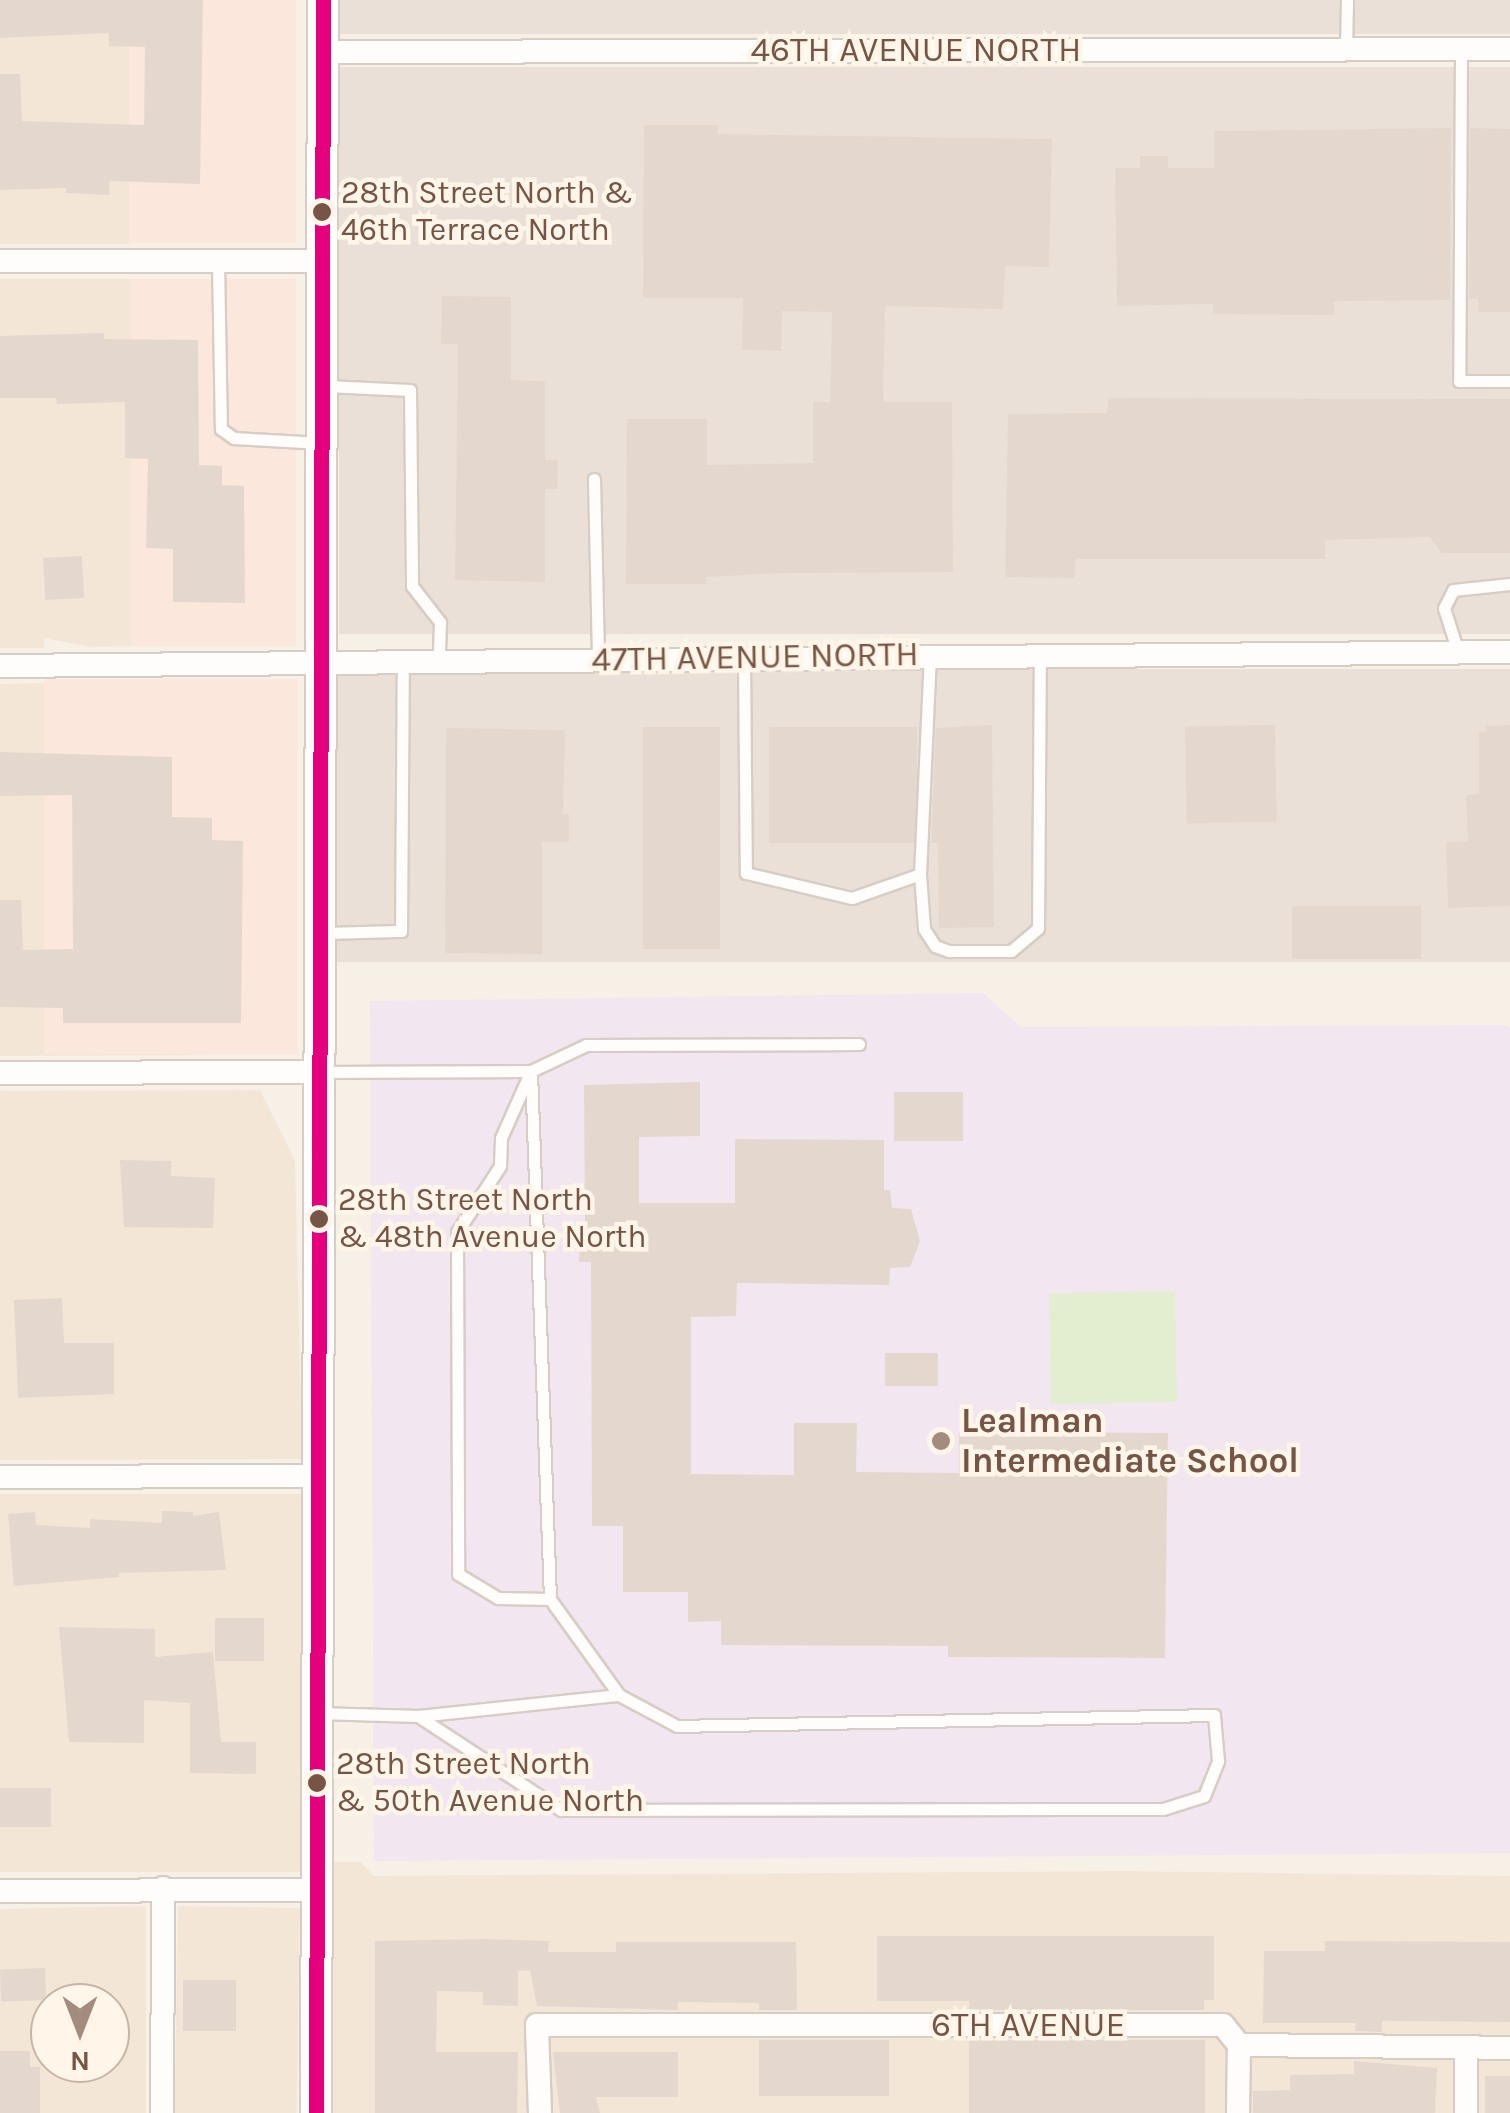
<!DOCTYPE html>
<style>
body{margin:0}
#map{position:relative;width:1510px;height:2113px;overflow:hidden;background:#f7f0e7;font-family:Karla,sans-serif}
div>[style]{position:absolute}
.residential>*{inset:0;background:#f3e6d6;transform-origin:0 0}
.commercial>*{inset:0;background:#fbe7dc;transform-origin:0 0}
.industrial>*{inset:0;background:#eae0d8;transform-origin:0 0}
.education>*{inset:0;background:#f2e6f1}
.green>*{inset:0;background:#e3eed0;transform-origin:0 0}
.building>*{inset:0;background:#e4d8ce;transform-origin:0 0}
.roads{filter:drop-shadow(2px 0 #d8cdc5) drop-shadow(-2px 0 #d8cdc5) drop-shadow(0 2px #d8cdc5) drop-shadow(0 -2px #d8cdc5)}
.service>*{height:11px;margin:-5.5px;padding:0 5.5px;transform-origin:5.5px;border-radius:5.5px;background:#fefdfb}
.minor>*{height:22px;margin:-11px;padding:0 11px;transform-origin:11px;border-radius:11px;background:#fefdfb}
.tertiary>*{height:30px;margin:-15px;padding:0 15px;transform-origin:15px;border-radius:15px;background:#fefdfb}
.bus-1>*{height:15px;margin:-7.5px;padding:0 7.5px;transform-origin:7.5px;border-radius:7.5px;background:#e5007d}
.dots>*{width:28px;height:28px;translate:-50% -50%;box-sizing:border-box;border:5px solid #fff5e8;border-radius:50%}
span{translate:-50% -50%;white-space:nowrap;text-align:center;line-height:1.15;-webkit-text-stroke:9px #fff5e8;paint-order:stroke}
.bus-label{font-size:32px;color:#765546}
.left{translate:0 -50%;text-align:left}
.street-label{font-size:35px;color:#765546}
.poi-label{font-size:35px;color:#765546;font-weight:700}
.north{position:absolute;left:30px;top:1983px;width:100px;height:100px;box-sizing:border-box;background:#fff5e8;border:2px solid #c8b5a7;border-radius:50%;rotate:180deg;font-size:28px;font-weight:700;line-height:40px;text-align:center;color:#765546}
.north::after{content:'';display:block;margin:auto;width:35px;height:45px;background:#a38b7e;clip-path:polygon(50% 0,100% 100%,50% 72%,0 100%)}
</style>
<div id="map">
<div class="residential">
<i style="left:0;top:0;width:129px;height:244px"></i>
<i style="clip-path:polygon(0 279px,131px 279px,133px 646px,91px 647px,44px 638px,44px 648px,0 648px)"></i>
<i style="clip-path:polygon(44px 683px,49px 1051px,216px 1055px,0 1056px,0 684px)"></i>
<i style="clip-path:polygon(260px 1090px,295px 1161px,302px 1459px,0 1460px,0 1091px)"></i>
<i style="left:302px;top:1494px;width:378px;height:302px;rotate:90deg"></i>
<i style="clip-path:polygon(332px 1862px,361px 1862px,374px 1876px,1123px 1871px,1510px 1876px,1510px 2113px,332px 2113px)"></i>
<i style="clip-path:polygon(evenodd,146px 1906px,146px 2113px,0 2113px,0 1909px,146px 1906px,50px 2003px,110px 2003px,110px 2063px,50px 2063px,50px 2003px)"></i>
<i style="left:178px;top:1906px;width:122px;height:207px;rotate:1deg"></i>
</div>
<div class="commercial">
<i style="left:129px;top:0;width:167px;height:243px"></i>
<i style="left:131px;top:279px;width:165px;height:367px"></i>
<i style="left:298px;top:679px;width:375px;height:254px;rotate:90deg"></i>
</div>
<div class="industrial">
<i style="left:339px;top:0;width:1171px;height:34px"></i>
<i style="left:1510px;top:67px;width:567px;height:1171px;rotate:90deg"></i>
<i style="left:1510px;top:669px;width:293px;height:1174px;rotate:90deg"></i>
</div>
<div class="education">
<i style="clip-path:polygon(983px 993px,1021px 1027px,1506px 1025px,1510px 1029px,1510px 1853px,374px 1861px,370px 1001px)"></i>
</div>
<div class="green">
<i style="left:1175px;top:1291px;width:111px;height:126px;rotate:89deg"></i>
</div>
<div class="building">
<i style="clip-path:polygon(0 0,203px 0,200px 184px,110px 181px,109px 195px,66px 193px,66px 188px,0 190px,0 74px,20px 74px,22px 121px,144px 125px,145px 47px,109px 46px,109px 33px,0 38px)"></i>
<i style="clip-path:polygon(644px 125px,718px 125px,718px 134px,1052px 139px,1049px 267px,1005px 266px,1003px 309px,885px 306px,883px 402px,952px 402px,953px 572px,785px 573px,706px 577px,706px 584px,626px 584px,627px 419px,707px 419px,707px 465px,813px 463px,813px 402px,830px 402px,832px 312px,782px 311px,781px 351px,742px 350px,743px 298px,643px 298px)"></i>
<i style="clip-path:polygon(1451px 128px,1450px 300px,1334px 301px,1334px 315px,1213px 314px,1213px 304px,1117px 306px,1115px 168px,1140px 168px,1140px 156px,1168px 156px,1168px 168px,1214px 168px,1214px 131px)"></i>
<i style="clip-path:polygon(1470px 128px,1510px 129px,1510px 312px,1478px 312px,1478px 299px,1469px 299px)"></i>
<i style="clip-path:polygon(442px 296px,511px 297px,511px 380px,545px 381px,545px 460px,558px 460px,557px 489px,545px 489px,545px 582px,455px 580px,458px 344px,441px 344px)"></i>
<i style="clip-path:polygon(104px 333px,104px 339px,198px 340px,199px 465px,222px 466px,222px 485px,244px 486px,245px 603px,173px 602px,173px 549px,146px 548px,148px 459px,125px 458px,125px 402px,57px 404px,56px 398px,0 398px,0 336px)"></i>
<i style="clip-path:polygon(1109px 398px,1510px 399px,1510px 553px,1441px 553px,1430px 537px,1325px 540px,1325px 559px,1076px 559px,1074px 578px,1005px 577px,1008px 414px,1107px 413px)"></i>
<i style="left:82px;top:556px;width:42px;height:39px;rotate:87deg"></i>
<i style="clip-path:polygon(992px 725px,994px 927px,939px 928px,938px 843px,931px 843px,936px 728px)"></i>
<i style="left:1275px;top:725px;width:97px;height:90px;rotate:89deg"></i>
<i style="clip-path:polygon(1510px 725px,1510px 906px,1448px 908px,1446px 842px,1468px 841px,1466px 795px,1479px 794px,1479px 732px,1487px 731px,1486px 726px)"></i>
<i style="left:643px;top:727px;width:77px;height:222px"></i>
<i style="left:769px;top:727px;width:148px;height:116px"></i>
<i style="clip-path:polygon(446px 728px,565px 730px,563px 814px,569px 814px,569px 842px,542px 842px,542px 954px,445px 953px)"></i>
<i style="clip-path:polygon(0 752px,172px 757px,172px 817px,212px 818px,212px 840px,243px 841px,241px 1023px,63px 1023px,63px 1008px,0 1007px,0 900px,21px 900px,23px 950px,73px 949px,72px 795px,0 796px)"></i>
<i style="left:1292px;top:906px;width:129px;height:53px"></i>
<i style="clip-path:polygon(700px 1082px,700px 1136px,639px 1137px,639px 1203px,735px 1203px,735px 1139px,884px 1140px,884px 1190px,890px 1190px,892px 1208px,911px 1209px,920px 1241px,910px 1267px,890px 1268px,889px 1285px,737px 1283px,736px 1316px,691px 1317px,691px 1474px,794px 1475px,794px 1423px,857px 1423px,856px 1472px,959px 1473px,959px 1432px,986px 1418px,1012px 1418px,1028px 1432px,1168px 1433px,1165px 1658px,948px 1657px,948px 1646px,721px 1645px,721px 1621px,688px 1622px,688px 1592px,623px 1592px,623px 1526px,592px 1526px,591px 1262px,579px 1262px,580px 1223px,585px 1223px,584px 1085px)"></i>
<i style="left:894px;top:1092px;width:69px;height:49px"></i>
<i style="clip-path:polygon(120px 1160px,171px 1161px,171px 1176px,215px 1178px,213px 1228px,124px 1227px)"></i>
<i style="clip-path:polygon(62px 1298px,64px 1343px,114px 1343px,114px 1394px,18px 1398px,14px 1300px)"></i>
<i style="left:885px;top:1353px;width:53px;height:33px"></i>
<i style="clip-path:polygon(162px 1511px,193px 1512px,193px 1516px,219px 1512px,226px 1570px,119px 1573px,119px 1577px,14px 1586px,8px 1514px,35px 1512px,36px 1525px,90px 1528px,90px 1519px,162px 1523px)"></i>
<i style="left:215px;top:1618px;width:49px;height:43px"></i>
<i style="clip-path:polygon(59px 1627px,155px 1629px,155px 1657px,213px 1652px,221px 1742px,256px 1742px,256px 1774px,190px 1773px,190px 1703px,144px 1700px,144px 1743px,69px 1742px)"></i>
<i style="left:0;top:1788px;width:51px;height:39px"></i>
<i style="clip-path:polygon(877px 1936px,1214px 1936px,1214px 2000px,1204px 2000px,1204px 2010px,969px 2010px,969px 2001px,877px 2001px)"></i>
<i style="clip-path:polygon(485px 1939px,549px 1941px,548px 1952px,616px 1952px,616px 1942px,796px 1942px,797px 2010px,759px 2010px,759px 2003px,678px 2002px,678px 2010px,537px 2006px,530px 1970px,518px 1971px,518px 2006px,483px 2005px,483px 1992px,437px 1991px,436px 2052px,518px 2052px,517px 2113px,375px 2113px,375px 1941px)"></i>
<i style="clip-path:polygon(1325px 1941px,1510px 1942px,1510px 2022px,1382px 2021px,1382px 2032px,1355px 2031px,1356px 2023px,1263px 2023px,1264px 1951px,1325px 1951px)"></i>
<i style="left:45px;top:1968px;width:32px;height:45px;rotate:88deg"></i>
<i style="left:183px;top:1980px;width:53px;height:51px"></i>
<i style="left:759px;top:2040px;width:130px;height:56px"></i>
<i style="left:969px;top:2040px;width:236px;height:73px"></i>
<i style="clip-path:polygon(0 2051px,30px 2051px,30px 2067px,40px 2067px,40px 2113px,0 2113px)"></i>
<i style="clip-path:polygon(553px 2052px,678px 2052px,678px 2097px,596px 2097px,600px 2113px,560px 2113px)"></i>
<i style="clip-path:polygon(1354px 2061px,1437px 2068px,1435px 2113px,1253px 2113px,1253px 2091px,1290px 2090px,1290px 2075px,1354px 2074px)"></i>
<i style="left:1510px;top:2076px;width:37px;height:25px;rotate:90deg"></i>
</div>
<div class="roads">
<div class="service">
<i style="left:1346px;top:49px;width:49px;rotate:-88.8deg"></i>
<i style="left:1461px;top:49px;width:332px;rotate:90.3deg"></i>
<i style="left:1459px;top:381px;width:51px"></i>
<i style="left:218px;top:261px;width:168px;rotate:89deg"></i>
<i style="left:221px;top:429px;width:16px;rotate:35deg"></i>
<i style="left:234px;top:438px;width:87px;rotate:3.3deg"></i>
<i style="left:326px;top:386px;width:84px;rotate:2.7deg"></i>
<i style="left:410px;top:390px;width:196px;rotate:89.4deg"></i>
<i style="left:412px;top:586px;width:46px;rotate:52.1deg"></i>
<i style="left:440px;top:622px;width:38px;rotate:92deg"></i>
<i style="left:594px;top:479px;width:180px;rotate:88.7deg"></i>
<i style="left:1458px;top:652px;width:46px;rotate:-107.7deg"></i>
<i style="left:1444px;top:608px;width:20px;rotate:-63deg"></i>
<i style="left:1453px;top:590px;width:57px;rotate:-6deg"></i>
<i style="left:744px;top:657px;width:216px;rotate:89.5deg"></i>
<i style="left:746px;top:873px;width:109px;rotate:13.3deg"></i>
<i style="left:852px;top:898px;width:72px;rotate:-19.4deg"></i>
<i style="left:920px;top:874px;width:218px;rotate:-87.4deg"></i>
<i style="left:920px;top:874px;width:55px;rotate:85.8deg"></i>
<i style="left:924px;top:929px;width:20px;rotate:57deg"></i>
<i style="left:935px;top:946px;width:15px;rotate:20deg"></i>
<i style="left:949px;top:951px;width:62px"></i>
<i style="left:1011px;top:951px;width:35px;rotate:-40deg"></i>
<i style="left:1038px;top:928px;width:273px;rotate:-89.6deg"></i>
<i style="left:322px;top:933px;width:79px;rotate:-1.5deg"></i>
<i style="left:401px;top:931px;width:271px;rotate:-89.6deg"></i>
<i style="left:324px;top:1072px;width:207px;rotate:-0.3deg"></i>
<i style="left:531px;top:1071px;width:61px;rotate:-25.3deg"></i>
<i style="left:586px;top:1045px;width:273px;rotate:-0.2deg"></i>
<i style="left:529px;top:1075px;width:69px;rotate:114deg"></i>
<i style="left:501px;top:1138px;width:28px;rotate:92deg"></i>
<i style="left:500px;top:1166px;width:79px;rotate:123.1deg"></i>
<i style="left:457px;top:1232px;width:342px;rotate:89.8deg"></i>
<i style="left:458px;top:1574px;width:47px;rotate:31deg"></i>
<i style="left:498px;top:1598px;width:52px;rotate:1.1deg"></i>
<i style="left:319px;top:1713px;width:99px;rotate:1.7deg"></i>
<i style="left:418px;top:1716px;width:202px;rotate:-6deg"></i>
<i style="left:418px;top:1716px;width:171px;rotate:33.3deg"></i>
<i style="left:561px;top:1810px;width:602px;rotate:-0.1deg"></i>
<i style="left:1163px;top:1809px;width:43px;rotate:-17.6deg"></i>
<i style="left:1204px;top:1796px;width:38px;rotate:-68deg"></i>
<i style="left:1218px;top:1761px;width:46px;rotate:-95deg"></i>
<i style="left:1214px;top:1715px;width:537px;rotate:178.83deg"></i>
<i style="left:677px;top:1726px;width:66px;rotate:-151.9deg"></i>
<i style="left:619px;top:1695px;width:118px;rotate:-125.7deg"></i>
<i style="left:550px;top:1599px;width:528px;rotate:-92.06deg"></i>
</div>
<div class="minor">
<i style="left:323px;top:52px;width:1187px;rotate:-0.14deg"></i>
<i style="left:0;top:261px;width:322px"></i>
<i style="left:0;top:666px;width:1510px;rotate:-0.53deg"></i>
<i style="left:0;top:1073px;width:319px;rotate:-0.2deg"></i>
<i style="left:0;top:1477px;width:317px;rotate:-0.2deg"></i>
<i style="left:0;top:1891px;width:316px;rotate:-0.2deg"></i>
<i style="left:1239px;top:2045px;width:271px;rotate:0.6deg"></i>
<i style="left:162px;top:2113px;width:225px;rotate:-89.7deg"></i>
<i style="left:540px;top:2113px;width:88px;rotate:-92deg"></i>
<i style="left:537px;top:2025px;width:686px"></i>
<i style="left:1223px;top:2025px;width:26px;rotate:51deg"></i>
<i style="left:1238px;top:2113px;width:68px;rotate:-89.2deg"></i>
<i style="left:1466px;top:2113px;width:66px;rotate:-90deg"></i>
</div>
<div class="tertiary">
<i style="left:316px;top:2113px;width:2113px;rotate:-89.81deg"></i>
</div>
</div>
<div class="bus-1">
<i style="left:316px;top:2113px;width:2113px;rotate:-89.81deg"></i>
</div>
<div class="dots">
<i style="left:322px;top:212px;background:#765546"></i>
<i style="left:319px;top:1219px;background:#765546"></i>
<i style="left:941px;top:1441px;background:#a38b7e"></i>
<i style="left:317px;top:1783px;background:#765546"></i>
</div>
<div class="bus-label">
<span class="left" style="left:341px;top:212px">28th Street North &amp;<br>46th Terrace North</span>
<span class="left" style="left:338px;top:1219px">28th Street North<br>&amp; 48th Avenue North</span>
<span class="left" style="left:336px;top:1783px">28th Street North<br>&amp; 50th Avenue North</span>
</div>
<div class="street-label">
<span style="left:916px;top:50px">46TH AVENUE NORTH</span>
<span style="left:755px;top:657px;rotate:-1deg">47TH AVENUE NORTH</span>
<span style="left:1028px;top:2025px">6TH AVENUE</span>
</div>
<div class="poi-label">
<span class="left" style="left:961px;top:1441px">Lealman<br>Intermediate School</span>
</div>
<div class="north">N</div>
</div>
